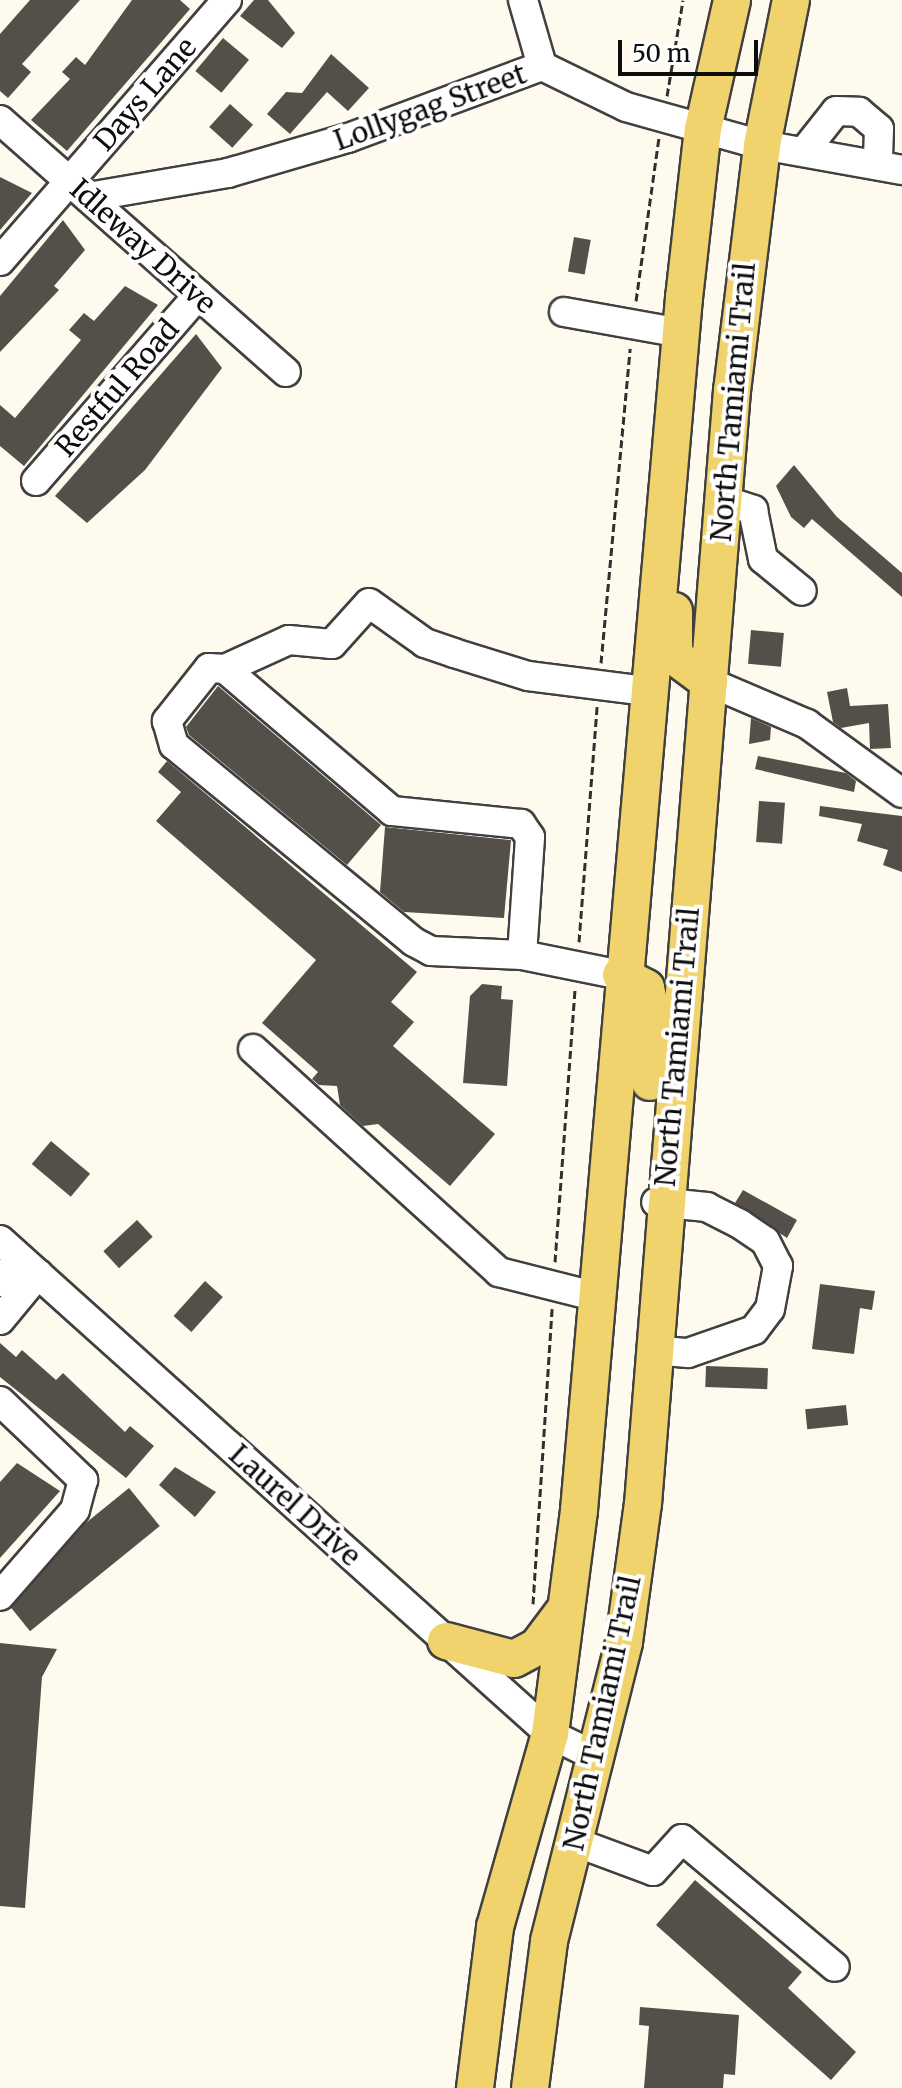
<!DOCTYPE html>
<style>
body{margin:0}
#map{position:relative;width:902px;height:2088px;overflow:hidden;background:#fefbee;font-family:Merriweather,serif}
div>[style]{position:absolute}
.building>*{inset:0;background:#554f4a;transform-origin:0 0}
.path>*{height:3px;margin-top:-1.5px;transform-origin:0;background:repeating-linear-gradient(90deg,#2f2f2f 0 8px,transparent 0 12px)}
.roads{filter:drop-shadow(2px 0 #404040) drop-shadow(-2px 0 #404040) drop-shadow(0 2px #404040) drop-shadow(0 -2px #404040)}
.minor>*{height:28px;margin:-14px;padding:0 14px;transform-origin:14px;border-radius:14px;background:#fff}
.major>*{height:36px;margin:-18px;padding:0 18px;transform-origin:18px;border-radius:18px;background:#f0d36c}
span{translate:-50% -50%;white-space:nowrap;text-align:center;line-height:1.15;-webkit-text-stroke:8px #fff;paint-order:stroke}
.street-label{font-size:28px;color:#0d0d0d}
.scale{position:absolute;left:618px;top:40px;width:140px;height:36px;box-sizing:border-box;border:4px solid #0d0d0d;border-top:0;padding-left:10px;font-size:24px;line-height:28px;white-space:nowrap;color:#0d0d0d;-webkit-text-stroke:6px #fff;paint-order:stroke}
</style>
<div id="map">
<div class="building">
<i style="clip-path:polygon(30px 0,80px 0,22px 64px,31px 72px,8px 98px,0 91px,0 34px)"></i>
<i style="clip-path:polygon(132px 0,180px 0,190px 9px,67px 151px,31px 120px,70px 79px,62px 72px,76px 57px,85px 65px)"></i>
<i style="clip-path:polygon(254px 0,268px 0,295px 33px,282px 48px,240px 16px)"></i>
<i style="left:223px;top:38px;width:34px;height:43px;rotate:40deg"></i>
<i style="clip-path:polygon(331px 54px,369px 88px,348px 111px,327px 92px,290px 134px,267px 114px,286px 92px,302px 93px)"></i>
<i style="left:230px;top:104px;width:31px;height:31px;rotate:42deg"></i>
<i style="clip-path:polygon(0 177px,32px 193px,0 230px)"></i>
<i style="clip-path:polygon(63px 220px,85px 250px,54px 286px,59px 290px,0 352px,0 296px)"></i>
<i style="left:574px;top:237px;width:17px;height:35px;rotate:10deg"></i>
<i style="clip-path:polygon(125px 286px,158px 305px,24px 466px,0 446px,0 405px,15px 418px,81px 340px,69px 330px,84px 313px,94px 321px)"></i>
<i style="clip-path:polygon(196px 334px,222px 368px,145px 470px,87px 523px,55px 496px)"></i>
<i style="clip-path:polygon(794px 465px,837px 517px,902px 573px,902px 597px,812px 519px,804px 528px,791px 517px,776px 486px)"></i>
<i style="left:751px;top:630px;width:33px;height:34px;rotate:5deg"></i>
<i style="clip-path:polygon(218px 686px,381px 825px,347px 865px,189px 735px,186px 727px)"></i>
<i style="clip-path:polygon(847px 688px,850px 706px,888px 704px,891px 748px,870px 749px,869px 723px,841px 728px,833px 722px,827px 692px)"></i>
<i style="clip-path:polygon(751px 718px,771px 727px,770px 740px,749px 744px)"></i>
<i style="clip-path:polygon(758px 756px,846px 773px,856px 781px,854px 792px,755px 769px)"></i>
<i style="clip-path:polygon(167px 761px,417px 972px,391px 1002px,414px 1022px,393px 1046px,495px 1134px,450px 1186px,378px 1124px,363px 1126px,340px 1105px,337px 1086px,319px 1085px,312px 1079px,318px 1072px,262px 1023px,316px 960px,156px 821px,181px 792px,158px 772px)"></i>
<i style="left:759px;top:801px;width:26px;height:41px;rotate:4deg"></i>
<i style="clip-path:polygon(820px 806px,902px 816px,902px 872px,883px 865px,888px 850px,857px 841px,862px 824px,819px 816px)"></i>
<i style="clip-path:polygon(385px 827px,511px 840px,504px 918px,404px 912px,380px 892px)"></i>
<i style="clip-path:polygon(482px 984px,502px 986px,501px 999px,513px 1000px,507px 1086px,463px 1083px,470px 996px)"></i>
<i style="left:51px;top:1141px;width:51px;height:30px;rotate:40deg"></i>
<i style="clip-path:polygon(743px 1190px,797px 1220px,787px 1238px,735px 1203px)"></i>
<i style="left:137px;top:1220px;width:23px;height:46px;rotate:47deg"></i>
<i style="left:205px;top:1281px;width:24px;height:47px;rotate:42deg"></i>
<i style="clip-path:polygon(820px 1284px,875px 1291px,872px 1310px,860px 1308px,854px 1354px,812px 1349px)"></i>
<i style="clip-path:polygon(0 1343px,16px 1357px,22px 1350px,56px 1380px,63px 1373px,125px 1432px,130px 1426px,154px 1446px,126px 1478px,0 1377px)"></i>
<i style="left:706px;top:1366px;width:62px;height:21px;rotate:2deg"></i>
<i style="left:846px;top:1405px;width:20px;height:41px;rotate:84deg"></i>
<i style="clip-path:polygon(17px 1463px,60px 1491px,0 1558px,0 1482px)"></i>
<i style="clip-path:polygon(175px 1467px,216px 1492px,195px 1517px,159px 1485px)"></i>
<i style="left:129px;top:1488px;width:49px;height:167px;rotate:51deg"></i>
<i style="clip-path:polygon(0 1643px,57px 1649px,42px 1677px,25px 1908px,0 1906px)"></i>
<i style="clip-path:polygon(695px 1880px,802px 1972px,788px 1988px,856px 2052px,831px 2080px,656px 1925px)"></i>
<i style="clip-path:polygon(640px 2007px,739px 2015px,735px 2075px,724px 2074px,723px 2088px,644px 2088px,649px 2026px,639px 2025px)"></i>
</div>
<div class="path">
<i style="left:667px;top:96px;width:97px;rotate:-80.5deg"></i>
<i style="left:636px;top:301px;width:165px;rotate:-82deg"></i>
<i style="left:601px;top:663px;width:316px;rotate:-84.7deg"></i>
<i style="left:579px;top:942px;width:236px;rotate:-85.6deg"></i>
<i style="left:555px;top:1262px;width:273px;rotate:-85.8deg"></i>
<i style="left:533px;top:1604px;width:296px;rotate:-86.3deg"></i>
</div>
<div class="roads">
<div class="minor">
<i style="left:523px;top:0;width:69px;rotate:73.9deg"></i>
<i style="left:0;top:120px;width:381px;rotate:41.4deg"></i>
<i style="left:806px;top:149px;width:48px;rotate:-51.7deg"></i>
<i style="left:836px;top:111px;width:23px;rotate:2deg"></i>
<i style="left:859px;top:112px;width:26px;rotate:40deg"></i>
<i style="left:879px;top:129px;width:32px;rotate:92deg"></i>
<i style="left:88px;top:197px;width:142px;rotate:-9.7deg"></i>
<i style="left:228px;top:173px;width:125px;rotate:-16.3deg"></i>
<i style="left:348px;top:138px;width:207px;rotate:-20.4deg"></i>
<i style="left:542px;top:66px;width:93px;rotate:26deg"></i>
<i style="left:626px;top:107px;width:141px;rotate:15.6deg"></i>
<i style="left:762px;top:145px;width:142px;rotate:10.1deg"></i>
<i style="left:0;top:261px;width:346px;rotate:-49deg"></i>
<i style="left:564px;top:312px;width:119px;rotate:10.2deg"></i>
<i style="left:36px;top:481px;width:247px;rotate:-48.9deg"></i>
<i style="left:723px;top:500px;width:32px;rotate:18deg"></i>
<i style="left:753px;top:510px;width:50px;rotate:78.5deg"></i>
<i style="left:763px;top:559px;width:50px;rotate:39.4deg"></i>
<i style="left:225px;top:669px;width:70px;rotate:-24.4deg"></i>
<i style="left:289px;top:640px;width:43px;rotate:5.3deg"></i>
<i style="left:332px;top:644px;width:55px;rotate:-47.9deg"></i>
<i style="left:369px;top:603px;width:69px;rotate:35.5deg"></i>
<i style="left:425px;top:643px;width:31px;rotate:19deg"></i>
<i style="left:454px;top:653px;width:77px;rotate:17.3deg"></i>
<i style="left:528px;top:676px;width:120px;rotate:7.2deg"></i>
<i style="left:709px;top:682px;width:107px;rotate:23.2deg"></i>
<i style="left:807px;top:724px;width:117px;rotate:36deg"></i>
<i style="left:522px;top:955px;width:118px;rotate:-86.1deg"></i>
<i style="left:530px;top:837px;width:16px;rotate:-125deg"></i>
<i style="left:521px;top:824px;width:130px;rotate:-174.2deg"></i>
<i style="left:392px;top:811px;width:219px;rotate:-139.6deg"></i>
<i style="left:225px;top:669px;width:16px;rotate:-176deg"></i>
<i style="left:209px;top:668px;width:68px;rotate:128.4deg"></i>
<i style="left:167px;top:721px;width:25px;rotate:74deg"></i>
<i style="left:174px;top:745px;width:310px;rotate:39.4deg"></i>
<i style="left:414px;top:942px;width:19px;rotate:28deg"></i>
<i style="left:431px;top:951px;width:91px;rotate:2.5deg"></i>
<i style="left:522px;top:955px;width:101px;rotate:11.4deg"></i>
<i style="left:253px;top:1049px;width:332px;rotate:42.2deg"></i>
<i style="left:499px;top:1272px;width:98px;rotate:14.2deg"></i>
<i style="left:0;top:1240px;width:739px;rotate:41.93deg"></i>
<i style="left:550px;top:1734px;width:52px;rotate:26.1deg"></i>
<i style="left:0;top:1282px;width:31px;rotate:-50deg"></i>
<i style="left:0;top:1320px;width:60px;rotate:-50.4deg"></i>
<i style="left:652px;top:1350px;width:36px;rotate:5deg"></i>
<i style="left:688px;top:1353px;width:70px;rotate:-19.2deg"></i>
<i style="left:754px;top:1330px;width:26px;rotate:-53deg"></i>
<i style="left:770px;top:1309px;width:44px;rotate:-79.5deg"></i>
<i style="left:778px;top:1266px;width:28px;rotate:-117deg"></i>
<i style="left:765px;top:1241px;width:30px;rotate:-146deg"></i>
<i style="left:740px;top:1224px;width:37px;rotate:-153deg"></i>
<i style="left:707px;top:1207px;width:51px;rotate:-174.4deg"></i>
<i style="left:0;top:1401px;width:115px;rotate:43.6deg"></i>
<i style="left:83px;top:1480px;width:31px;rotate:105deg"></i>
<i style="left:75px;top:1510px;width:114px;rotate:131.1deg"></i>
<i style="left:575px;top:1842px;width:83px;rotate:20.4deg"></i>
<i style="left:653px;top:1871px;width:43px;rotate:-47.8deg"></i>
<i style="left:682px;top:1839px;width:199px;rotate:39.9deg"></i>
</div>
<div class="major">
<i style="left:674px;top:611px;width:45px;rotate:90deg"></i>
<i style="left:674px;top:656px;width:44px;rotate:36.6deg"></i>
<i style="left:621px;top:975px;width:28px;rotate:27deg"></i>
<i style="left:646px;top:988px;width:33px;rotate:78deg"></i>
<i style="left:653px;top:1020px;width:62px;rotate:92.8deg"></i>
<i style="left:446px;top:1641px;width:70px;rotate:14.8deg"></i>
<i style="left:514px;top:1659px;width:26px;rotate:-28deg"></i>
<i style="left:537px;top:1647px;width:45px;rotate:-53.1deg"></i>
<i style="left:475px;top:2088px;width:162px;rotate:-82.9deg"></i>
<i style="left:495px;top:1927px;width:201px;rotate:-74.1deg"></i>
<i style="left:550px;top:1734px;width:226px;rotate:-82.6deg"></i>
<i style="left:579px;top:1510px;width:1217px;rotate:-85.05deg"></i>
<i style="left:684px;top:298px;width:170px;rotate:-83.6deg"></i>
<i style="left:703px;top:129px;width:132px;rotate:-77.3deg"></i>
<i style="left:530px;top:2088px;width:148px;rotate:-82.6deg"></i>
<i style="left:549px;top:1941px;width:308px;rotate:-75.9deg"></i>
<i style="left:624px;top:1642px;width:139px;rotate:-82.2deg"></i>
<i style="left:643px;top:1504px;width:1117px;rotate:-85.43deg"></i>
<i style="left:732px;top:391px;width:248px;rotate:-83deg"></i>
<i style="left:762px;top:145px;width:148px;rotate:-78.7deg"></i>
</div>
</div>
<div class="street-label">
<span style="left:145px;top:94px;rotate:-49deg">Days Lane</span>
<span style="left:430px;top:107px;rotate:-20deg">Lollygag Street</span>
<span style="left:143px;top:246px;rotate:42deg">Idleway Drive</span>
<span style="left:117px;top:388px;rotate:-49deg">Restful Road</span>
<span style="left:733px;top:402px;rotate:-85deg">North Tamiami Trail</span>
<span style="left:677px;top:1047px;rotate:-85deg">North Tamiami Trail</span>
<span style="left:295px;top:1505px;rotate:42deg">Laurel Drive</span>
<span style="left:602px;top:1713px;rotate:-78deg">North Tamiami Trail</span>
</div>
<div class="scale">50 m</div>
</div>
